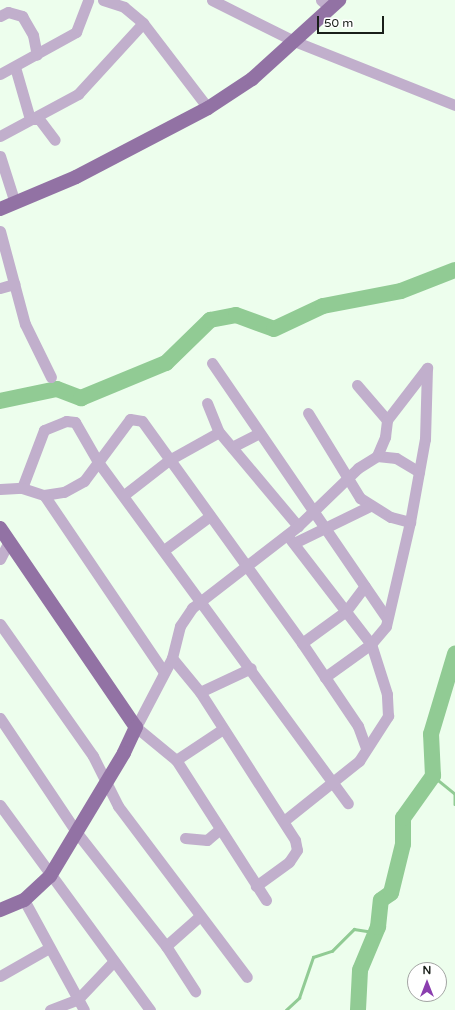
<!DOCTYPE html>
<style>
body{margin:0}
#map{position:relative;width:455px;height:1010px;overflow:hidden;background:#edfeed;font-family:"Varela Round",sans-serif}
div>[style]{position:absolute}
.stream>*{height:2.5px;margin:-1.25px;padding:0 1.25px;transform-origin:1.25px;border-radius:1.25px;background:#91cb94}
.river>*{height:16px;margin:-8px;padding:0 8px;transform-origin:8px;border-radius:8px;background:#91cb94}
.minor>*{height:11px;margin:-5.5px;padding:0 5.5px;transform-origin:5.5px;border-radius:5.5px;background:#c1afcc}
.major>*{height:14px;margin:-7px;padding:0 7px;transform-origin:7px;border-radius:7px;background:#9272a4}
span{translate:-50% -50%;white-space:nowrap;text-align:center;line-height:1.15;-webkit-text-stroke:4px #fff;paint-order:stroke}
.north{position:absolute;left:407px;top:962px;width:40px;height:40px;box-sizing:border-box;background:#fff;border:1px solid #a3a5a3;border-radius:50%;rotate:0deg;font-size:11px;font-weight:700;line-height:16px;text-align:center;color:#191f19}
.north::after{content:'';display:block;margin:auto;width:14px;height:18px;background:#8b3eaf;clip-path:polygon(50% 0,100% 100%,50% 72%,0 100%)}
.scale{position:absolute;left:317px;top:16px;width:67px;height:18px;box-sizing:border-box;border:2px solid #191f19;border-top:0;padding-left:5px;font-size:12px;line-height:14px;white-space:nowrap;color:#191f19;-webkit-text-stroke:3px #fff;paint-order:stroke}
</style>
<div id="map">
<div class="stream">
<i style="left:433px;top:776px;width:28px;rotate:39deg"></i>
<i style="left:455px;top:794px;width:10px;rotate:90deg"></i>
<i style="left:286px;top:1010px;width:18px;rotate:-43deg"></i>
<i style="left:299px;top:998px;width:43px;rotate:-71.1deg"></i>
<i style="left:313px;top:957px;width:20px;rotate:-18deg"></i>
<i style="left:332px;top:951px;width:31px;rotate:-45deg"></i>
<i style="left:354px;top:929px;width:19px;rotate:9deg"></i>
</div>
<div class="river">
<i style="left:0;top:401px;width:58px;rotate:-11.9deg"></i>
<i style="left:57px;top:389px;width:26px;rotate:21deg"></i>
<i style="left:81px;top:398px;width:92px;rotate:-22.4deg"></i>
<i style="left:166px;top:363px;width:62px;rotate:-44.3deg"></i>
<i style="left:210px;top:320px;width:26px;rotate:-11deg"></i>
<i style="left:236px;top:315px;width:40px;rotate:20.2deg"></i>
<i style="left:274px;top:329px;width:54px;rotate:-25.1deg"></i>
<i style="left:323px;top:306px;width:79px;rotate:-10.9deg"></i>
<i style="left:401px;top:291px;width:58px;rotate:-21.3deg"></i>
<i style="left:358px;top:1010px;width:40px;rotate:-87.1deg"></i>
<i style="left:360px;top:970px;width:47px;rotate:-67.3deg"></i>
<i style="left:378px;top:927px;width:27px;rotate:-84deg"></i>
<i style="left:381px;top:900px;width:12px;rotate:-35deg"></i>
<i style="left:391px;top:893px;width:50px;rotate:-76.2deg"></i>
<i style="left:403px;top:844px;width:26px;rotate:-90deg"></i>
<i style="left:403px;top:818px;width:52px;rotate:-54.5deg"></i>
<i style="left:433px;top:776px;width:42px;rotate:-92.7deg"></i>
<i style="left:431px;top:734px;width:84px;rotate:-73.3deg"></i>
</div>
<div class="minor">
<i style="left:103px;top:0;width:22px;rotate:18deg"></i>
<i style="left:124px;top:7px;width:25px;rotate:40deg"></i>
<i style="left:143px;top:23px;width:107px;rotate:52.6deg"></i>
<i style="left:212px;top:0;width:92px;rotate:26.6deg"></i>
<i style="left:294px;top:41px;width:173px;rotate:21.7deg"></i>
<i style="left:321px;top:0;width:11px;rotate:41deg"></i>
<i style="left:0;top:16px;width:9px;rotate:-27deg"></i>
<i style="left:8px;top:12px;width:15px;rotate:16deg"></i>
<i style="left:22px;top:16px;width:22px;rotate:60deg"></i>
<i style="left:33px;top:35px;width:20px;rotate:79deg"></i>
<i style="left:15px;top:67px;width:54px;rotate:73.9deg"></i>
<i style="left:30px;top:119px;width:9px"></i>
<i style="left:39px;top:119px;width:26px;rotate:53deg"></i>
<i style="left:0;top:74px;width:87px;rotate:-28.9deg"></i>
<i style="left:76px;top:32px;width:34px;rotate:-69deg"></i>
<i style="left:0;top:136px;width:89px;rotate:-28.3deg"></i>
<i style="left:78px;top:94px;width:96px;rotate:-47.5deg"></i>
<i style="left:0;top:156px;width:49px;rotate:72.3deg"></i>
<i style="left:0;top:231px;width:96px;rotate:75deg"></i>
<i style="left:25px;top:324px;width:59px;rotate:63.9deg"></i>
<i style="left:0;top:288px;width:15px;rotate:-16deg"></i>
<i style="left:212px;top:363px;width:308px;rotate:55.6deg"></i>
<i style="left:357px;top:385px;width:46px;rotate:49.4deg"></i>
<i style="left:207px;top:403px;width:31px;rotate:68deg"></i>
<i style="left:219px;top:432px;width:123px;rotate:50deg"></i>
<i style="left:308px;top:413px;width:100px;rotate:58.5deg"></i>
<i style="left:360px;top:498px;width:36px;rotate:32deg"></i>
<i style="left:391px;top:517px;width:20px;rotate:15deg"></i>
<i style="left:232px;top:447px;width:30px;rotate:-27deg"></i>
<i style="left:377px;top:456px;width:19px;rotate:6deg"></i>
<i style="left:396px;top:458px;width:27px;rotate:31deg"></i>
<i style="left:22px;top:488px;width:62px;rotate:-69.2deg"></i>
<i style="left:44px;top:430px;width:24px;rotate:-22deg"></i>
<i style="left:66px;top:421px;width:9px;rotate:6deg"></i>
<i style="left:75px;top:422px;width:46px;rotate:60.1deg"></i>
<i style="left:98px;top:462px;width:423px;rotate:53.8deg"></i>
<i style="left:0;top:489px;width:22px;rotate:-3deg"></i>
<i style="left:22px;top:488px;width:23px;rotate:18deg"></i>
<i style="left:44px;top:495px;width:20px;rotate:-9deg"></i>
<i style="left:64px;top:492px;width:23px;rotate:-29deg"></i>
<i style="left:84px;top:481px;width:77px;rotate:-53.4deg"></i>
<i style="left:130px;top:419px;width:12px;rotate:9deg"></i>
<i style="left:142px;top:421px;width:274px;rotate:54.2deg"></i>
<i style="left:302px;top:643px;width:100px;rotate:56deg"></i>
<i style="left:358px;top:726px;width:23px;rotate:70deg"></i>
<i style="left:44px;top:495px;width:214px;rotate:55.9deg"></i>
<i style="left:124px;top:495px;width:57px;rotate:-37.9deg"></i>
<i style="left:169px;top:460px;width:57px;rotate:-29.2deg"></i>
<i style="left:287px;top:535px;width:138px;rotate:52.4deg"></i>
<i style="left:371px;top:644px;width:57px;rotate:144.3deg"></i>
<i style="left:294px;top:543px;width:85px;rotate:-26deg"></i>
<i style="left:164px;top:550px;width:57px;rotate:-36.5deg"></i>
<i style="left:0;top:559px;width:18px;rotate:-63deg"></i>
<i style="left:0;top:624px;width:161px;rotate:54.8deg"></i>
<i style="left:93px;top:756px;width:56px;rotate:63.4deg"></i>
<i style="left:118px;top:806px;width:214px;rotate:53deg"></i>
<i style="left:302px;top:643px;width:54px;rotate:-36deg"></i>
<i style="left:346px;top:611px;width:31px;rotate:-53deg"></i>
<i style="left:172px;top:658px;width:44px;rotate:50.5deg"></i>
<i style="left:200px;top:692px;width:176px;rotate:57.3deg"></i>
<i style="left:295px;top:840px;width:10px;rotate:79deg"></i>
<i style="left:297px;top:850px;width:14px;rotate:124deg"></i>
<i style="left:289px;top:862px;width:41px;rotate:144deg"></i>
<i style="left:200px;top:692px;width:56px;rotate:-25.2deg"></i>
<i style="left:0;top:718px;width:138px;rotate:56.2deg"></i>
<i style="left:77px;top:833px;width:144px;rotate:51.8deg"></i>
<i style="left:166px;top:946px;width:54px;rotate:57.2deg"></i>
<i style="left:176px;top:760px;width:56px;rotate:-33.4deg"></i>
<i style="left:0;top:805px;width:254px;rotate:53.8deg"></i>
<i style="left:285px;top:820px;width:95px;rotate:-38.6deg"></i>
<i style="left:359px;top:761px;width:54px;rotate:-57.2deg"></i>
<i style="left:388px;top:716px;width:22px;rotate:-93deg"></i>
<i style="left:387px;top:694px;width:52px;rotate:-107.7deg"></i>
<i style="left:371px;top:644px;width:23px;rotate:-50deg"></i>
<i style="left:386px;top:626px;width:107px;rotate:-77deg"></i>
<i style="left:410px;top:522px;width:84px;rotate:-79.8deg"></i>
<i style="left:425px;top:439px;width:71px;rotate:-88.4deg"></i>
<i style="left:185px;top:838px;width:22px;rotate:5deg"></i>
<i style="left:207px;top:840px;width:17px;rotate:-40deg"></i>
<i style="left:24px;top:900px;width:125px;rotate:61.4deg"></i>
<i style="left:266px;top:900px;width:166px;rotate:-122.7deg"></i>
<i style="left:176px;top:760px;width:52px;rotate:-140.5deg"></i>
<i style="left:136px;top:727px;width:78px;rotate:-62.4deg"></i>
<i style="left:172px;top:658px;width:33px;rotate:-76deg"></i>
<i style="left:180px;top:626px;width:22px;rotate:-56deg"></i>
<i style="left:192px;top:608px;width:134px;rotate:-37.7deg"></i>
<i style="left:298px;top:526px;width:83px;rotate:-44deg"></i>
<i style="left:358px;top:468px;width:22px;rotate:-32deg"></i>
<i style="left:377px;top:456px;width:21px;rotate:-67deg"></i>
<i style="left:385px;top:437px;width:17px;rotate:-83deg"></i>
<i style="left:387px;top:420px;width:66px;rotate:-52.4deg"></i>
<i style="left:166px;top:946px;width:45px;rotate:-41.4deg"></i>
<i style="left:0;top:976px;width:56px;rotate:-29.7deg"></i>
<i style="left:50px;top:1010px;width:30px;rotate:-21deg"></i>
<i style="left:78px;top:999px;width:52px;rotate:-46.5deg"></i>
</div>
<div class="major">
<i style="left:0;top:209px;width:82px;rotate:-22.8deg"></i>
<i style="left:76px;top:177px;width:149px;rotate:-27.6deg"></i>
<i style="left:208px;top:108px;width:53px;rotate:-33.4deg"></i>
<i style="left:252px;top:79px;width:118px;rotate:-42.2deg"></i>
<i style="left:0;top:528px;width:241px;rotate:55.7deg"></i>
<i style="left:136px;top:727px;width:29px;rotate:115deg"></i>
<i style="left:124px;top:753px;width:144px;rotate:121deg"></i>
<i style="left:50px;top:876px;width:35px;rotate:137deg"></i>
<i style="left:24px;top:900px;width:26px;rotate:157deg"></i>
</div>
<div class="north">N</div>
<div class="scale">50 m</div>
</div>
